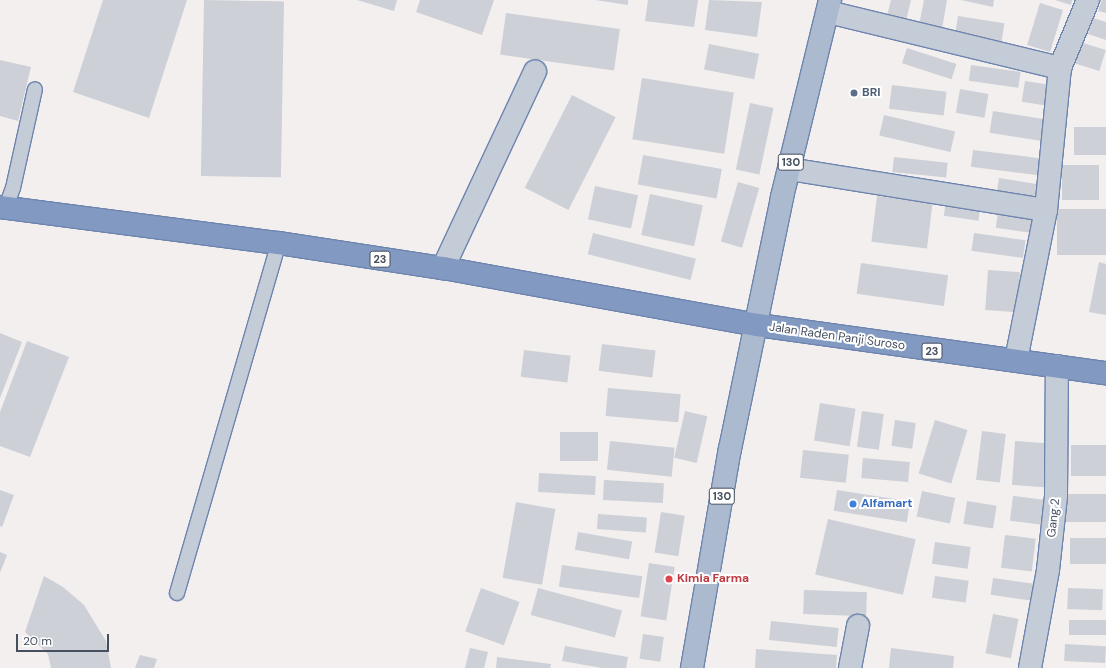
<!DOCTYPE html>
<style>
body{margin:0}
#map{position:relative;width:1106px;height:668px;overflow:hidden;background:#f2efee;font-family:"DM Sans",sans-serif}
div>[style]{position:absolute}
.building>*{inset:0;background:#cdd0d7;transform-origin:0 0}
.roads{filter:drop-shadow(1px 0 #6d84ae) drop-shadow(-1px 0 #6d84ae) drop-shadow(0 1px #6d84ae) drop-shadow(0 -1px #6d84ae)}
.lane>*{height:14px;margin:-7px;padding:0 7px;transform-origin:7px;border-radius:7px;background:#c4ccd8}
.street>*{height:22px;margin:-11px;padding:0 11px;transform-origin:11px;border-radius:11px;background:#c4ccd8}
.primary>*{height:22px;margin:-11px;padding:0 11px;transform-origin:11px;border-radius:11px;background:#acbad0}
.highway>*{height:22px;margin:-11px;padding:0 11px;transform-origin:11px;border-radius:11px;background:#8299c2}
.dots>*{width:11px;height:11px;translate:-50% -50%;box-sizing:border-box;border:2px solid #fff;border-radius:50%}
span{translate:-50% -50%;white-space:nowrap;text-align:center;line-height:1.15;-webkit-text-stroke:4px #fff;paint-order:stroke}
.shield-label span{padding:1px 3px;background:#fff;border:1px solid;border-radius:3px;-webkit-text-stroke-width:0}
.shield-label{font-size:11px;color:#454f5e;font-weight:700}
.service-label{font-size:12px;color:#4e5e75;font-weight:700}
.left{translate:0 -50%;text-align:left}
.street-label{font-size:12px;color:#454f5e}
.shop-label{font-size:12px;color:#366cbe;font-weight:700}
.health-label{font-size:12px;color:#be3a42;font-weight:700}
.scale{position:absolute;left:16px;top:634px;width:93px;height:18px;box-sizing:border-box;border:2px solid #454f5e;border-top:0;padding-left:5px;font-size:12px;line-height:14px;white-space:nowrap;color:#454f5e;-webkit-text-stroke:3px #fff;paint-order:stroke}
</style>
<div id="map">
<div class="building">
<i style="clip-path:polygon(103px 0,187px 0,149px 118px,73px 92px)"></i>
<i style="left:204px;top:0;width:80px;height:176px;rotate:1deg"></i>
<i style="clip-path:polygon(357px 0,397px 0,394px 11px)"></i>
<i style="clip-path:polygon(420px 0,494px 0,482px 35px,416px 12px)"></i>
<i style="clip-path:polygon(595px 0,628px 0,628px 5px)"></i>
<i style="clip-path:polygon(648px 0,698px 0,694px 27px,645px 21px)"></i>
<i style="clip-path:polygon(709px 0,762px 2px,757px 37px,705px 30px)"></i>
<i style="clip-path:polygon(891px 0,911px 0,906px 21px,887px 16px)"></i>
<i style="clip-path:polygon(924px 0,947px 0,942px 29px,919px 25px)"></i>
<i style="clip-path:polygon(961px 0,994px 0,993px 7px)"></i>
<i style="clip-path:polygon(1055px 0,1072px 0,1071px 5px)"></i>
<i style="clip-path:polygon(1102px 0,1106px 0,1106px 13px,1098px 11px)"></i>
<i style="left:1040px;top:3px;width:24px;height:44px;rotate:17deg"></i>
<i style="left:506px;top:13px;width:115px;height:42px;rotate:8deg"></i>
<i style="left:958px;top:16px;width:47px;height:18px;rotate:9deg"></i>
<i style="clip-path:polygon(1093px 18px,1106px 22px,1106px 40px,1088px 34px)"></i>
<i style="left:1080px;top:42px;width:27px;height:22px;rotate:17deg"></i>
<i style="left:709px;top:44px;width:51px;height:26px;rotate:11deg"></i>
<i style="left:907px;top:48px;width:52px;height:16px;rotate:18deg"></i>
<i style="clip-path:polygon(0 60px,31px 67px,18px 121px,0 116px)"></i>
<i style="left:971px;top:65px;width:50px;height:16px;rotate:8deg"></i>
<i style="left:642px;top:78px;width:93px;height:62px;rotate:9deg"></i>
<i style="left:1025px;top:81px;width:26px;height:21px;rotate:9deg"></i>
<i style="left:892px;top:85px;width:55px;height:24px;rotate:7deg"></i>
<i style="left:960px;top:89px;width:29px;height:24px;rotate:10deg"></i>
<i style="left:572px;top:95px;width:49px;height:104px;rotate:27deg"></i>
<i style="left:750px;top:103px;width:24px;height:68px;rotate:12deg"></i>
<i style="left:993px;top:111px;width:53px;height:22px;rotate:9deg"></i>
<i style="left:884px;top:115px;width:73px;height:21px;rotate:13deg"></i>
<i style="left:1074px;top:127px;width:32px;height:28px"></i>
<i style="left:973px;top:150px;width:69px;height:17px;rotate:7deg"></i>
<i style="left:643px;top:155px;width:80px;height:30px;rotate:10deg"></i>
<i style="left:894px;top:157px;width:54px;height:15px;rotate:6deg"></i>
<i style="left:1062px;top:165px;width:37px;height:35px"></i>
<i style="left:999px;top:178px;width:38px;height:14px;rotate:9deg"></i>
<i style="left:738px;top:182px;width:22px;height:62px;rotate:16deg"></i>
<i style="left:595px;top:186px;width:44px;height:34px;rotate:12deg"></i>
<i style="left:650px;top:194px;width:54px;height:42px;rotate:12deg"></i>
<i style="left:877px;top:196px;width:56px;height:46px;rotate:7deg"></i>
<i style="left:946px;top:200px;width:35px;height:16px;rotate:8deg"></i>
<i style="left:1106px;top:209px;width:46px;height:49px;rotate:90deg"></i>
<i style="left:998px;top:212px;width:36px;height:16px;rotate:8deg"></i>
<i style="left:593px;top:233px;width:106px;height:22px;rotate:14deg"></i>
<i style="left:974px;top:233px;width:52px;height:18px;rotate:8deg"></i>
<i style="clip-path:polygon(1099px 262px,1106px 264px,1106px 315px,1089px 312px)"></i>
<i style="left:861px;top:263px;width:88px;height:31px;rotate:8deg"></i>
<i style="left:988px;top:270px;width:32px;height:40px;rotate:4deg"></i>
<i style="clip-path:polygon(0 333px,22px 342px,0 398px)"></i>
<i style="clip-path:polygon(27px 341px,69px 357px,30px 457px,0 446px,0 412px)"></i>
<i style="left:602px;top:344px;width:54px;height:27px;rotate:7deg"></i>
<i style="left:524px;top:350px;width:47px;height:27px;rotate:7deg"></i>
<i style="left:608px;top:388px;width:73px;height:28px;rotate:5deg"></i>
<i style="left:820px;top:403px;width:36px;height:38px;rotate:9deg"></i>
<i style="left:685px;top:411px;width:23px;height:48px;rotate:13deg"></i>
<i style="left:862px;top:411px;width:22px;height:36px;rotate:8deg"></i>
<i style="left:895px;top:420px;width:21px;height:26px;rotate:8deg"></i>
<i style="left:935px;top:420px;width:34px;height:56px;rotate:17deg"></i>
<i style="left:982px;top:431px;width:24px;height:49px;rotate:7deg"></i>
<i style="left:560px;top:432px;width:38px;height:29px"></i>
<i style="left:610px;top:441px;width:65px;height:29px;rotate:6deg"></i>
<i style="left:1015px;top:441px;width:32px;height:44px;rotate:4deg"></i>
<i style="left:1106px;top:445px;width:31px;height:35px;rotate:90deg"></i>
<i style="left:803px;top:450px;width:46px;height:28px;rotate:6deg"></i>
<i style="left:863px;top:458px;width:47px;height:20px;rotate:5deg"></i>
<i style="left:539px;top:473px;width:57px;height:19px;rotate:3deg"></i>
<i style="left:604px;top:480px;width:60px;height:20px;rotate:3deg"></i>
<i style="clip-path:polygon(0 490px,14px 495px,2px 527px,0 526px)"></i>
<i style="left:837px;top:490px;width:74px;height:21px;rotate:9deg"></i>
<i style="left:922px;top:491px;width:34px;height:26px;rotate:12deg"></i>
<i style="left:1106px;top:494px;width:28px;height:41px;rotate:90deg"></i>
<i style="left:1013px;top:496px;width:33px;height:25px;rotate:7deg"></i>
<i style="left:967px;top:501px;width:30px;height:23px;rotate:9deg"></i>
<i style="left:516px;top:502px;width:40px;height:77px;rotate:10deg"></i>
<i style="left:661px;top:512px;width:24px;height:41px;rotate:9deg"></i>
<i style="left:598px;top:514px;width:49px;height:15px;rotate:4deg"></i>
<i style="left:828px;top:519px;width:90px;height:57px;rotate:13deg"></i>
<i style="left:578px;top:532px;width:55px;height:18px;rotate:10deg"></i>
<i style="left:1005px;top:535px;width:31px;height:33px;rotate:7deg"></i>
<i style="left:1106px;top:538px;width:26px;height:36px;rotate:90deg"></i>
<i style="left:935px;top:542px;width:36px;height:22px;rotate:8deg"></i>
<i style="clip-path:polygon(0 552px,7px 555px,0 573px)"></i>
<i style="left:649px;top:563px;width:26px;height:54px;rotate:9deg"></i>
<i style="left:562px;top:565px;width:81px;height:22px;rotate:8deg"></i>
<i style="clip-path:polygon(44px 576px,63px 587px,84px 605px,106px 641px,111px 668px,51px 668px,48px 654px,25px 632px)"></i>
<i style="left:935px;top:576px;width:34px;height:22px;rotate:8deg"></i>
<i style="left:993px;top:578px;width:41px;height:17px;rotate:8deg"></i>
<i style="left:481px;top:588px;width:41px;height:46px;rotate:20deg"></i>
<i style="left:538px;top:588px;width:87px;height:28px;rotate:15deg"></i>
<i style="left:1068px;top:588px;width:35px;height:21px;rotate:2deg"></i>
<i style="left:804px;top:590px;width:63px;height:24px;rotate:2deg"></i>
<i style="left:993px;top:614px;width:26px;height:40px;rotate:11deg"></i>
<i style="left:1069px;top:620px;width:37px;height:15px"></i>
<i style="left:771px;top:621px;width:68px;height:19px;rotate:6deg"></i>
<i style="left:643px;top:634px;width:21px;height:25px;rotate:8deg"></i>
<i style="left:1065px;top:644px;width:41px;height:17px;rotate:3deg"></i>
<i style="clip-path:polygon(565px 646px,628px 657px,626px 668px,602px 668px,562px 661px)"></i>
<i style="clip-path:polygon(470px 648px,488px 652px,484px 668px,465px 668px)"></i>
<i style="clip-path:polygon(891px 648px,954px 656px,953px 668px,889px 668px)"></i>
<i style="clip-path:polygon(756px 649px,837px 655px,836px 668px,755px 668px)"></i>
<i style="clip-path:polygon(140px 655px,157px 659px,154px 668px,135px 668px)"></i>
<i style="clip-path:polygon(497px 657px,551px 664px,550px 668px,496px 668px)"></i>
</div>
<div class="roads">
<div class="lane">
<i style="left:6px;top:207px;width:20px;rotate:-70deg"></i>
<i style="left:13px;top:188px;width:101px;rotate:-77.5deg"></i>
<i style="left:177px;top:593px;width:365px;rotate:-73.8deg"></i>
</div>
<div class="street">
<i style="left:828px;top:12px;width:239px;rotate:13.6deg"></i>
<i style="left:789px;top:169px;width:260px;rotate:9.1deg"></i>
<i style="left:443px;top:268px;width:217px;rotate:-64.9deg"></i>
<i style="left:1016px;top:360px;width:153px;rotate:-78.7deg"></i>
<i style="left:1046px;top:210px;width:143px;rotate:-84.4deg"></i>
<i style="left:1060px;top:68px;width:74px;rotate:-67.6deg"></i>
<i style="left:850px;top:668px;width:43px;rotate:-79.2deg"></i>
<i style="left:1030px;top:668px;width:100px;rotate:-79.6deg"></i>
<i style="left:1048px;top:570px;width:74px;rotate:-83.8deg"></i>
<i style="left:1056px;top:496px;width:130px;rotate:-89.6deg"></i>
</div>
<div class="primary">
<i style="left:692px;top:668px;width:222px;rotate:-80.2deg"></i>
<i style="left:730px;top:449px;width:257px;rotate:-78.3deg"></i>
<i style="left:782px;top:197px;width:203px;rotate:-76.3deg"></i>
</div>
<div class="highway">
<i style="left:0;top:207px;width:281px;rotate:7.4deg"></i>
<i style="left:279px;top:243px;width:166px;rotate:8.7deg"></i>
<i style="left:443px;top:268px;width:320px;rotate:10.3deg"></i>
<i style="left:758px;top:325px;width:351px;rotate:7.9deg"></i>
</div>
</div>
<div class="dots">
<i style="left:854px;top:93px;background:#5c6f8a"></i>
<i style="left:853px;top:504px;background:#3f7fe0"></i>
<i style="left:669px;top:579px;background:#e0444e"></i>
</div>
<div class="shield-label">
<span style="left:791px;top:162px">130</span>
<span style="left:380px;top:259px">23</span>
<span style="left:932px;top:351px">23</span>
<span style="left:722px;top:496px">130</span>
</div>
<div class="service-label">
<span class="left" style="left:862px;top:93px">BRI</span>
</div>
<div class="street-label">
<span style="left:837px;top:337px;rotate:8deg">Jalan Raden Panji Suroso</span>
<span style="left:1054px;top:518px;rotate:-84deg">Gang 2</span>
</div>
<div class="shop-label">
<span class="left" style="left:861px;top:504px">Alfamart</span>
</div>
<div class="health-label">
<span class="left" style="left:677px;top:579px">Kimia Farma</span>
</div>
<div class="scale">20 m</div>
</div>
